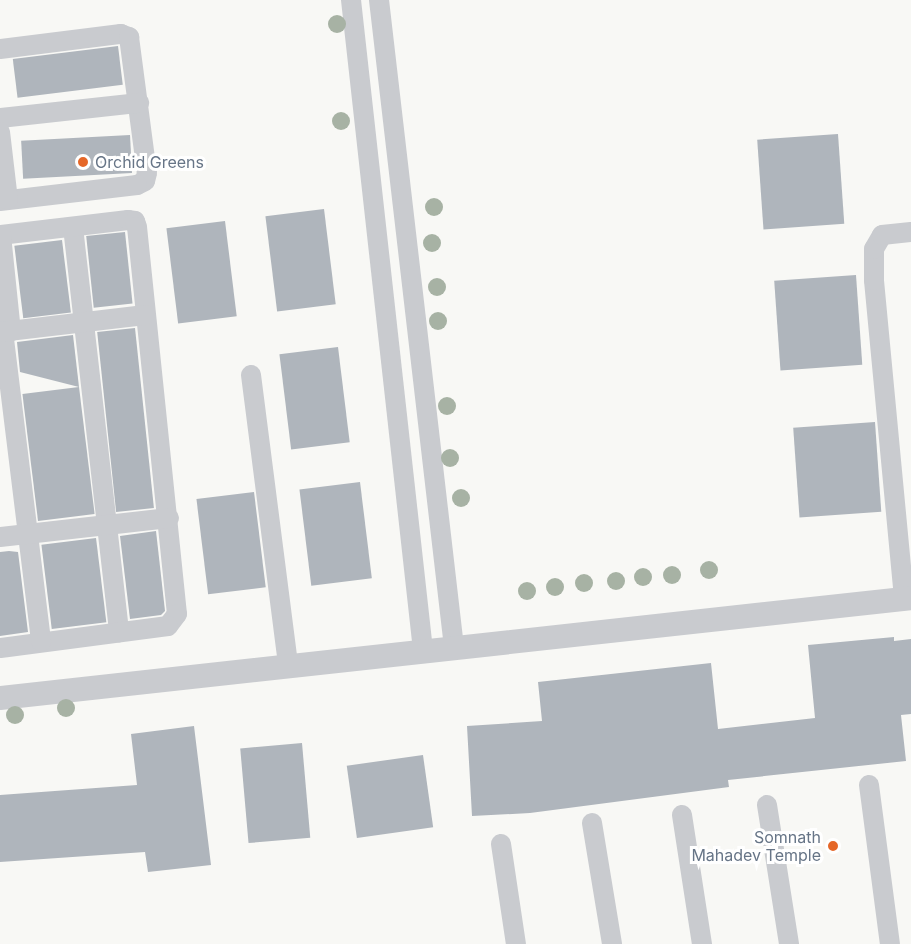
<!DOCTYPE html>
<style>
body{margin:0}
#map{position:relative;width:911px;height:944px;overflow:hidden;background:#f8f8f5;font-family:Inter,sans-serif}
div>[style]{position:absolute}
.building>*{inset:0;background:#afb5bc;transform-origin:0 0}
.minor>*{height:20px;margin:-10px;padding:0 10px;transform-origin:10px;border-radius:10px;background:#c9cbcf}
.tertiary>*{height:24px;margin:-12px;padding:0 12px;transform-origin:12px;border-radius:12px;background:#c9cbcf}
.trees>*{width:18px;height:18px;margin:-9px;border-radius:50%;background:#a7b2a4}
.dots>*{width:16px;height:16px;translate:-50% -50%;box-sizing:border-box;border:3px solid #fff;border-radius:50%}
span{translate:-50% -50%;white-space:nowrap;text-align:center;line-height:1.15;-webkit-text-stroke:6px #fff;paint-order:stroke}
.poi-label{font-size:16px;color:#677587}
.left{translate:0 -50%;text-align:left}
.right{translate:-100% -50%;text-align:right}
</style>
<div id="map">
<div class="building">
<i style="left:118px;top:46px;width:39px;height:106px;rotate:83deg"></i>
<i style="left:838px;top:134px;width:90px;height:81px;rotate:86deg"></i>
<i style="left:130px;top:135px;width:38px;height:109px;rotate:87deg"></i>
<i style="left:324px;top:209px;width:96px;height:59px;rotate:83deg"></i>
<i style="left:225px;top:221px;width:96px;height:59px;rotate:83deg"></i>
<i style="left:125px;top:232px;width:72px;height:39px;rotate:84deg"></i>
<i style="left:62px;top:240px;width:73px;height:48px;rotate:83deg"></i>
<i style="left:856px;top:275px;width:90px;height:82px;rotate:86deg"></i>
<i style="left:135px;top:328px;width:181px;height:38px;rotate:84deg"></i>
<i style="clip-path:polygon(73px 335px,79px 387px,20px 372px,17px 342px)"></i>
<i style="left:338px;top:347px;width:96px;height:59px;rotate:83deg"></i>
<i style="left:79px;top:387px;width:128px;height:57px;rotate:83deg"></i>
<i style="left:875px;top:422px;width:90px;height:82px;rotate:86deg"></i>
<i style="left:360px;top:482px;width:97px;height:61px;rotate:83deg"></i>
<i style="left:254px;top:492px;width:96px;height:58px;rotate:83deg"></i>
<i style="clip-path:polygon(156px 531px,165px 611px,161px 615px,130px 619px,120px 536px)"></i>
<i style="left:96px;top:538px;width:85px;height:55px;rotate:83deg"></i>
<i style="clip-path:polygon(9px 551px,18px 552px,28px 632px,0 636px,0 552px)"></i>
<i style="clip-path:polygon(894px 637px,894px 641px,911px 639px,911px 714px,901px 715px,906px 761px,728px 780px,729px 787px,530px 813px,472px 816px,467px 726px,542px 721px,538px 682px,711px 663px,718px 729px,815px 718px,808px 645px)"></i>
<i style="clip-path:polygon(194px 726px,211px 865px,148px 872px,145px 852px,0 862px,0 795px,137px 785px,131px 734px)"></i>
<i style="left:302px;top:743px;width:95px;height:62px;rotate:85deg"></i>
<i style="left:423px;top:755px;width:73px;height:77px;rotate:82deg"></i>
</div>
<div class="minor">
<i style="left:351px;top:0;width:654px;rotate:83.68deg"></i>
<i style="left:379px;top:0;width:651px;rotate:83.39deg"></i>
<i style="left:0;top:49px;width:122px;rotate:-7.1deg"></i>
<i style="left:121px;top:34px;width:9px;rotate:21deg"></i>
<i style="left:129px;top:37px;width:137px;rotate:82.5deg"></i>
<i style="left:147px;top:173px;width:8px;rotate:104deg"></i>
<i style="left:145px;top:181px;width:9px;rotate:153deg"></i>
<i style="left:137px;top:185px;width:138px;rotate:173.3deg"></i>
<i style="left:0;top:118px;width:140px;rotate:-6.2deg"></i>
<i style="left:0;top:132px;width:68px;rotate:83.3deg"></i>
<i style="left:73px;top:227px;width:408px;rotate:83.5deg"></i>
<i style="left:0;top:235px;width:129px;rotate:-6.7deg"></i>
<i style="left:128px;top:220px;width:7px;rotate:8deg"></i>
<i style="left:135px;top:221px;width:6px;rotate:72deg"></i>
<i style="left:137px;top:227px;width:389px;rotate:84.1deg"></i>
<i style="left:177px;top:614px;width:15px;rotate:127deg"></i>
<i style="left:168px;top:626px;width:169px;rotate:172.5deg"></i>
<i style="left:1px;top:235px;width:97px;rotate:84.1deg"></i>
<i style="left:3px;top:331px;width:313px;rotate:83deg"></i>
<i style="left:0;top:332px;width:146px;rotate:-6.7deg"></i>
<i style="left:251px;top:375px;width:292px;rotate:82.7deg"></i>
<i style="left:0;top:537px;width:170px;rotate:-6.4deg"></i>
<i style="left:904px;top:598px;width:319px;rotate:-95.4deg"></i>
<i style="left:874px;top:280px;width:31px;rotate:-90deg"></i>
<i style="left:874px;top:249px;width:16px;rotate:-60deg"></i>
<i style="left:882px;top:235px;width:29px;rotate:-6deg"></i>
<i style="left:869px;top:785px;width:160px;rotate:82.5deg"></i>
<i style="left:767px;top:805px;width:141px;rotate:81deg"></i>
<i style="left:682px;top:815px;width:131px;rotate:81.2deg"></i>
<i style="left:592px;top:823px;width:123px;rotate:80.6deg"></i>
<i style="left:501px;top:844px;width:101px;rotate:81.5deg"></i>
</div>
<div class="tertiary">
<i style="left:0;top:698px;width:916px;rotate:-6.26deg"></i>
</div>
<div class="trees">
<i style="left:337px;top:24px"></i>
<i style="left:341px;top:121px"></i>
<i style="left:434px;top:207px"></i>
<i style="left:432px;top:243px"></i>
<i style="left:437px;top:287px"></i>
<i style="left:438px;top:321px"></i>
<i style="left:447px;top:406px"></i>
<i style="left:450px;top:458px"></i>
<i style="left:461px;top:498px"></i>
<i style="left:709px;top:570px"></i>
<i style="left:672px;top:575px"></i>
<i style="left:643px;top:577px"></i>
<i style="left:616px;top:581px"></i>
<i style="left:584px;top:583px"></i>
<i style="left:555px;top:587px"></i>
<i style="left:527px;top:591px"></i>
<i style="left:66px;top:708px"></i>
<i style="left:15px;top:715px"></i>
</div>
<div class="dots">
<i style="left:83px;top:162px;background:#e56728"></i>
<i style="left:833px;top:846px;background:#e56728"></i>
</div>
<div class="poi-label">
<span class="left" style="left:95px;top:162px">Orchid Greens</span>
<span class="right" style="left:821px;top:846px">Somnath<br>Mahadev Temple</span>
</div>
</div>
